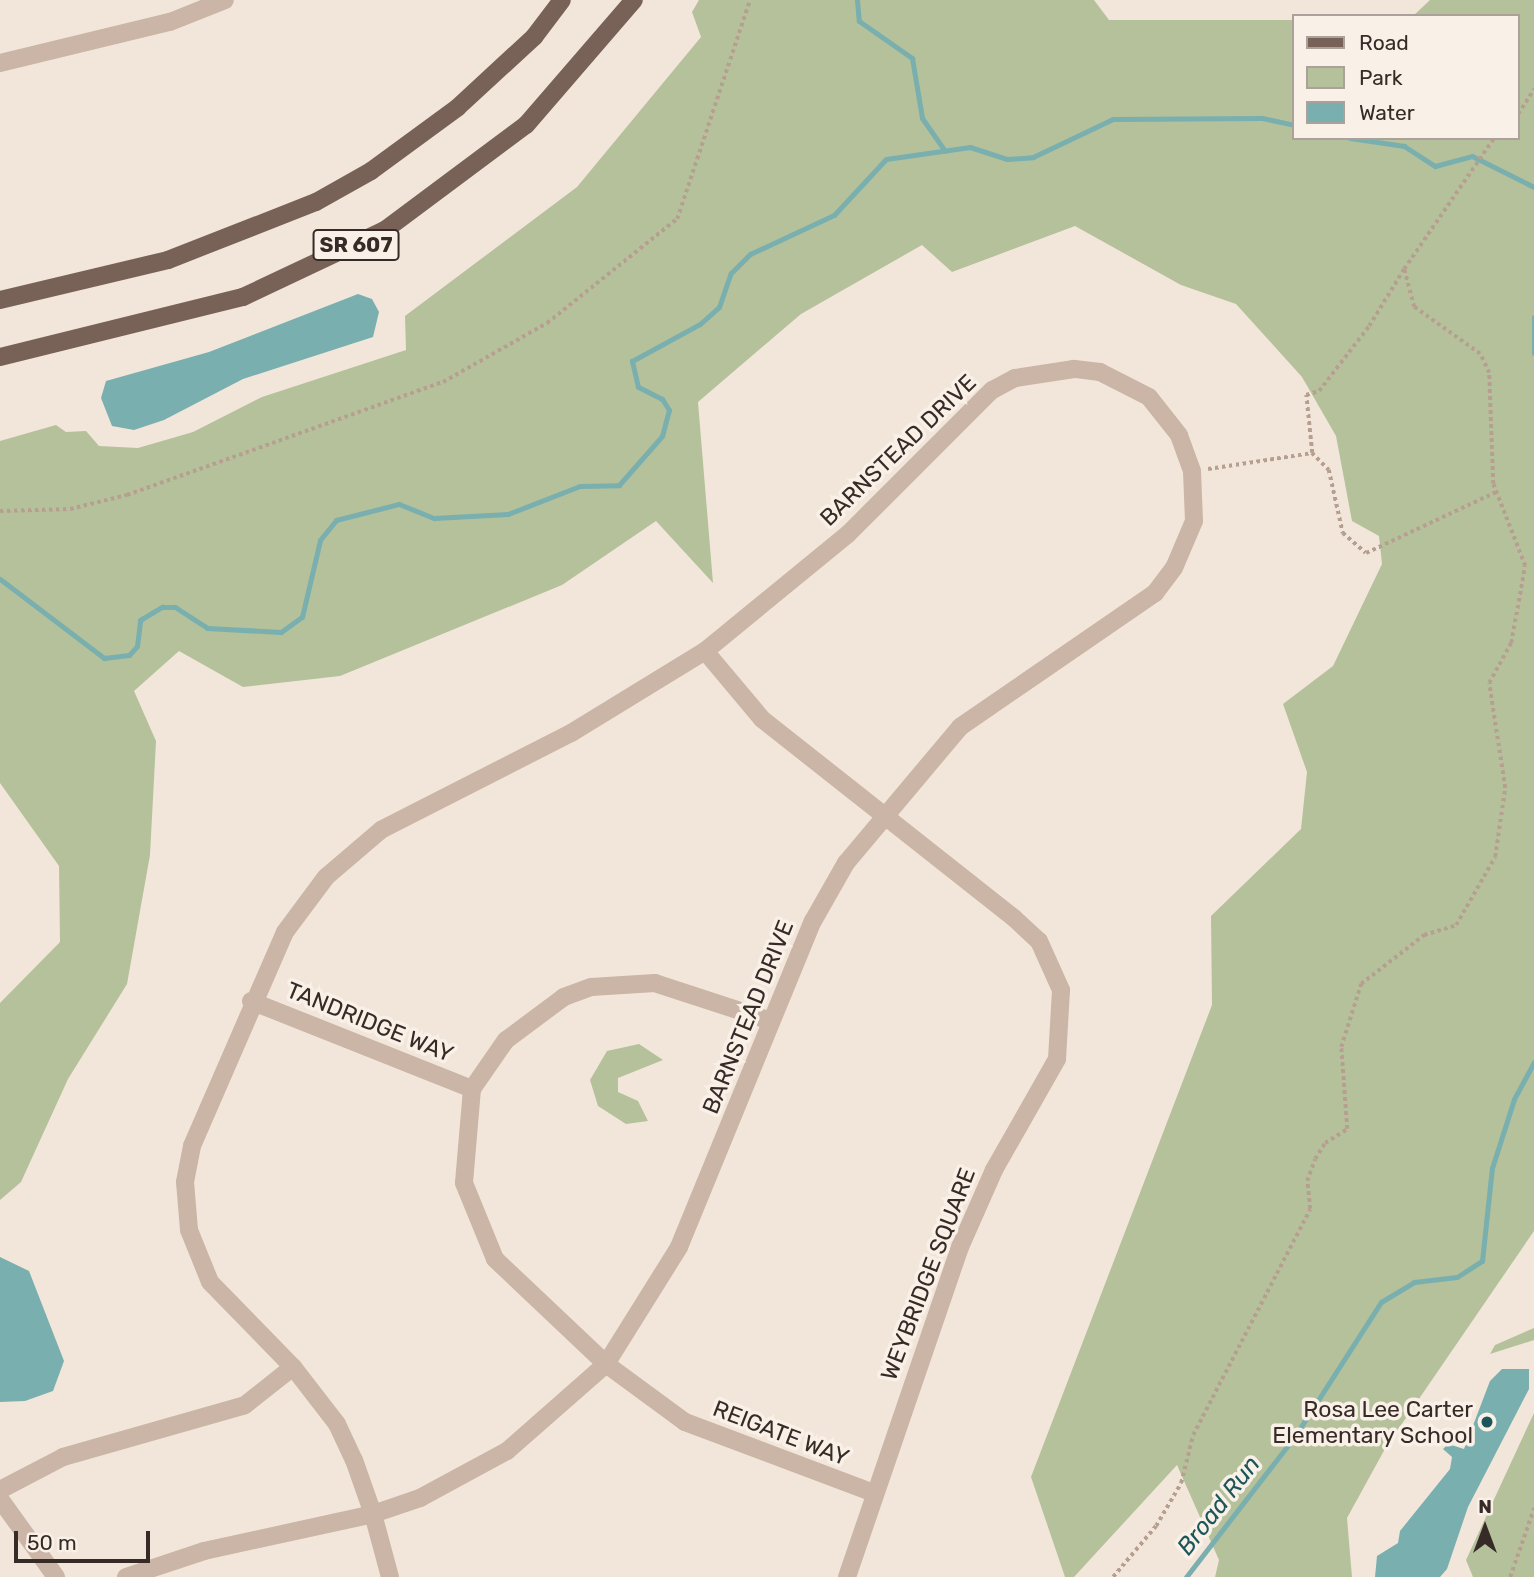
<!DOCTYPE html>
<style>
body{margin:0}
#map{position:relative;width:1534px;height:1577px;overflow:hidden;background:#f2e6da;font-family:Rubik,sans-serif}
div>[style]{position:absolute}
.green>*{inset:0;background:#b5c19a}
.water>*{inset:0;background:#79afaf}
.stream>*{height:5px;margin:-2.5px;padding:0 2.5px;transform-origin:2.5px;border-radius:2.5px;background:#79afaf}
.path>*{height:3.5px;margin-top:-1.75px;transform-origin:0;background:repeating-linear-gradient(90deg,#b69f90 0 3.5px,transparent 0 7px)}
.minor>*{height:18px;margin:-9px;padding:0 9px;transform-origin:9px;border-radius:9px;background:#cab5a6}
.major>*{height:18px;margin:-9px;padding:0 9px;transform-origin:9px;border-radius:9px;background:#786258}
.dots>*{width:19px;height:19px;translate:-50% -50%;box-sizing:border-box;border:4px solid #f9f0e7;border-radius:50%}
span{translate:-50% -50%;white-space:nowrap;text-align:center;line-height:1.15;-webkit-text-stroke:7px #f9f0e7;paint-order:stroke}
.shield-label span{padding:2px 5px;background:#f9f0e7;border:2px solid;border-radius:5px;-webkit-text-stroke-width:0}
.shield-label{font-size:21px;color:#362b27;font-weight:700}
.street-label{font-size:23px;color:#362b27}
.poi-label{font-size:23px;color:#362b27}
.right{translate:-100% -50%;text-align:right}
.water-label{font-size:24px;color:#1c5658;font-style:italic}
.legend{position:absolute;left:1292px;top:14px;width:228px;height:126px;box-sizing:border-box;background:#f9f0e7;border:2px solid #aba19a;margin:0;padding:9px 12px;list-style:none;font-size:21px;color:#362b27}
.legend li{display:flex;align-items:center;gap:14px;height:35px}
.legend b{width:35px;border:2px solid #aba19a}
.north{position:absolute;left:1450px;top:1493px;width:70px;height:70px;-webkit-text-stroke:5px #f9f0e7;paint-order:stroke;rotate:0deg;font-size:19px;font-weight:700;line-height:28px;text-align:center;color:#362b27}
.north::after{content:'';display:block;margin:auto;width:24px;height:32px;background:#362b27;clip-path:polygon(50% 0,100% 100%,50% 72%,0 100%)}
.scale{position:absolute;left:14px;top:1531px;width:136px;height:32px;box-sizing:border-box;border:4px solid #362b27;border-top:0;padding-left:9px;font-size:21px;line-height:24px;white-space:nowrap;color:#362b27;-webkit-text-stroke:5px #f9f0e7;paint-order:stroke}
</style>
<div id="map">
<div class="green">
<i style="clip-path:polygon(699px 0,1094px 0,1109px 20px,1294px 20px,1294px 138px,1518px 138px,1518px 16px,1413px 16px,1430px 0,1534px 0,1534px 1231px,1386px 1447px,1347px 1518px,1352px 1577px,1215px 1577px,1219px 1560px,1177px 1465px,1074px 1577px,1065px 1577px,1031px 1477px,1212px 1005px,1211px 916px,1301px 829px,1307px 772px,1283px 704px,1333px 666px,1382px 564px,1379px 536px,1352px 521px,1336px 436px,1302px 377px,1236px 304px,1181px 285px,1075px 226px,952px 272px,922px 245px,801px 314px,698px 402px,713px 583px,656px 521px,562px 585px,340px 676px,243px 687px,179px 651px,134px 691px,156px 741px,150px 855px,127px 984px,68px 1079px,21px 1182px,0 1200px,0 1003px,60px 942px,59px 866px,0 783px,0 441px,56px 425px,66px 432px,86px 431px,99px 446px,138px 448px,193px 432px,262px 397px,406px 350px,405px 316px,577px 187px,701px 37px,692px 12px)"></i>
<i style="clip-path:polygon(639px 1044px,663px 1060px,618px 1078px,618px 1092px,638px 1101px,648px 1121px,626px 1124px,598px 1106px,590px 1080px,607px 1051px)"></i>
<i style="clip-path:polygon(1534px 1328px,1534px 1340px,1490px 1354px,1495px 1345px)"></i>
<i style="clip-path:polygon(1534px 1413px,1534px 1577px,1473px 1577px,1466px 1560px)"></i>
</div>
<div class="water">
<i style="clip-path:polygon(358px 294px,372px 299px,379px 312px,373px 337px,243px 379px,164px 420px,134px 430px,112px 426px,101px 398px,106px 381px,209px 352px)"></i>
<i style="clip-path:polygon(0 1257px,29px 1271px,64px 1361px,53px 1391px,25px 1401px,0 1402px)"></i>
<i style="clip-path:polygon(1502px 1369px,1529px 1369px,1529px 1389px,1468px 1507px,1447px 1569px,1440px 1577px,1375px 1577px,1377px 1556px,1398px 1543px,1400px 1531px,1450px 1469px,1452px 1457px,1443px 1449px,1448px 1444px,1464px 1449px,1490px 1381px)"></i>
</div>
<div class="stream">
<i style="left:857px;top:0;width:21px;rotate:85deg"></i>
<i style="left:859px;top:21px;width:65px;rotate:34.9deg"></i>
<i style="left:912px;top:58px;width:61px;rotate:80.5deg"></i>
<i style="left:922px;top:118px;width:40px;rotate:55.1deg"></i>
<i style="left:1350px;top:138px;width:55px;rotate:8.4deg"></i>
<i style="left:1404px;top:146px;width:37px;rotate:33deg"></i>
<i style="left:1435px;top:166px;width:38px;rotate:-15deg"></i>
<i style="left:1472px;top:156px;width:69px;rotate:26.6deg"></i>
<i style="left:1534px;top:317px;width:36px;rotate:90deg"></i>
<i style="left:0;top:579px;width:131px;rotate:37.2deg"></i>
<i style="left:104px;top:658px;width:25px;rotate:-7deg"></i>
<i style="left:129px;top:655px;width:12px;rotate:-48deg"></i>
<i style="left:137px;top:646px;width:26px;rotate:-83deg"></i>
<i style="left:140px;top:620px;width:26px;rotate:-31deg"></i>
<i style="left:162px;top:607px;width:13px"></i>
<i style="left:175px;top:607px;width:38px;rotate:33deg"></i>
<i style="left:207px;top:628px;width:74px;rotate:3.1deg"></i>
<i style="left:281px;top:632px;width:26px;rotate:-36deg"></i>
<i style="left:302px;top:617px;width:79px;rotate:-76.8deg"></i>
<i style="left:320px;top:540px;width:26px;rotate:-51deg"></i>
<i style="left:336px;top:520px;width:65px;rotate:-14.3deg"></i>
<i style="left:399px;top:504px;width:38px;rotate:22deg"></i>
<i style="left:434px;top:518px;width:74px;rotate:-3.1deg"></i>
<i style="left:508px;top:514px;width:77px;rotate:-21.3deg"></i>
<i style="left:580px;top:486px;width:39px;rotate:-1deg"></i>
<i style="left:619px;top:485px;width:65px;rotate:-48.7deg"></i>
<i style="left:662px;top:436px;width:27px;rotate:-75deg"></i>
<i style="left:669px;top:410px;width:13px;rotate:-122deg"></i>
<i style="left:662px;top:399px;width:27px;rotate:-153deg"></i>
<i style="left:638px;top:387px;width:27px;rotate:-103deg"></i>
<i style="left:632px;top:361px;width:77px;rotate:-28.6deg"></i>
<i style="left:700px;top:324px;width:25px;rotate:-42deg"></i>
<i style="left:719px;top:307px;width:36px;rotate:-71deg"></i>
<i style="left:731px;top:273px;width:27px;rotate:-45deg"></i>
<i style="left:750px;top:254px;width:93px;rotate:-24.9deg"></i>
<i style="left:834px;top:215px;width:76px;rotate:-47.1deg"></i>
<i style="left:886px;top:159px;width:85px;rotate:-8.1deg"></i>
<i style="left:970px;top:147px;width:39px;rotate:18deg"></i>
<i style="left:1007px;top:159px;width:26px;rotate:-4deg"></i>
<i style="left:1033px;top:157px;width:89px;rotate:-25.4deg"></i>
<i style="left:1113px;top:119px;width:149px;rotate:-0.4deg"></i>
<i style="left:1262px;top:118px;width:33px;rotate:12deg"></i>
<i style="left:1186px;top:1577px;width:178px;rotate:-52.3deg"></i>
<i style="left:1295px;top:1436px;width:159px;rotate:-57.3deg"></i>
<i style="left:1381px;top:1302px;width:39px;rotate:-31deg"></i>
<i style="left:1414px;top:1282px;width:43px;rotate:-6.6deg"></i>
<i style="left:1457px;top:1277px;width:30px;rotate:-33deg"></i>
<i style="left:1482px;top:1261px;width:94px;rotate:-83.9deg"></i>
<i style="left:1492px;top:1168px;width:72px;rotate:-72.3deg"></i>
<i style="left:1514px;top:1099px;width:42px;rotate:-61.6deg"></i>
</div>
<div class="path">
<i style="left:1518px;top:114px;width:30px;rotate:-57deg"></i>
<i style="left:1312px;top:453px;width:58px;rotate:-95.9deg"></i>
<i style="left:1306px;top:395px;width:14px;rotate:-17deg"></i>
<i style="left:1319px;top:391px;width:82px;rotate:-52.4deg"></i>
<i style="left:1369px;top:326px;width:67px;rotate:-58.4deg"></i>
<i style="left:1208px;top:469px;width:105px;rotate:-8.7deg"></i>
<i style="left:1312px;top:453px;width:24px;rotate:45deg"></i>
<i style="left:1329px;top:470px;width:65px;rotate:77.5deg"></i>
<i style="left:1343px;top:533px;width:30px;rotate:41deg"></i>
<i style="left:1366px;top:553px;width:144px;rotate:-25.1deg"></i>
<i style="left:0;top:511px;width:70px;rotate:-1.6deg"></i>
<i style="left:70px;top:509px;width:59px;rotate:-13.8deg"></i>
<i style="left:127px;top:495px;width:336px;rotate:-19.7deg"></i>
<i style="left:443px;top:382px;width:120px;rotate:-29.6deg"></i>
<i style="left:547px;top:323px;width:166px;rotate:-38.7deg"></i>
<i style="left:677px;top:219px;width:231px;rotate:-71.6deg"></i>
<i style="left:1113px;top:1577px;width:67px;rotate:-49.9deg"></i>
<i style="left:1156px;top:1526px;width:50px;rotate:-59.8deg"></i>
<i style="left:1181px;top:1483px;width:49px;rotate:-76deg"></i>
<i style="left:1193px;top:1435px;width:254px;rotate:-62.6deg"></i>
<i style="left:1310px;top:1209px;width:28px;rotate:-96deg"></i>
<i style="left:1307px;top:1181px;width:23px;rotate:-70deg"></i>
<i style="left:1315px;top:1159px;width:19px;rotate:-58deg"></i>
<i style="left:1325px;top:1143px;width:26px;rotate:-32deg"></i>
<i style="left:1347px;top:1129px;width:82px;rotate:-94.2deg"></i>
<i style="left:1341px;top:1047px;width:66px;rotate:-72.4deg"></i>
<i style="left:1361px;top:984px;width:80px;rotate:-37.9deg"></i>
<i style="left:1424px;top:935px;width:34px;rotate:-17deg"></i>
<i style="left:1456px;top:925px;width:78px;rotate:-60.2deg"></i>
<i style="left:1495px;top:857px;width:70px;rotate:-81.8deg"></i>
<i style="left:1505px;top:788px;width:106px;rotate:-98.7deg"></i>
<i style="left:1489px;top:683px;width:46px;rotate:-61.2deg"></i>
<i style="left:1511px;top:643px;width:78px;rotate:-79.7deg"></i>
<i style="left:1525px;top:566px;width:88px;rotate:-111.3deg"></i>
<i style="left:1493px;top:484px;width:111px;rotate:-92.1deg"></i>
<i style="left:1489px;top:373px;width:21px;rotate:-115deg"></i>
<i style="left:1480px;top:354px;width:81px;rotate:-144.5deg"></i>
<i style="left:1414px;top:307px;width:39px;rotate:-105deg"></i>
<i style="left:1404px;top:269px;width:159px;rotate:-55.5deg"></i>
<i style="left:1510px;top:1577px;width:73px;rotate:-70.8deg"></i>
</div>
<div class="minor">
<i style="left:0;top:63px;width:175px;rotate:-13.6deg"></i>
<i style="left:170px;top:22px;width:59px;rotate:-21.8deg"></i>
<i style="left:705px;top:651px;width:89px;rotate:50deg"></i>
<i style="left:762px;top:719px;width:321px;rotate:38.3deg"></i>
<i style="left:1014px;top:918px;width:34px;rotate:43deg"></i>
<i style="left:1039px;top:941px;width:54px;rotate:65.8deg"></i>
<i style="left:1061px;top:990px;width:69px;rotate:93.3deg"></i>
<i style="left:1057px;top:1059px;width:128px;rotate:119.6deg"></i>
<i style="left:994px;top:1170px;width:84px;rotate:113.8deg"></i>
<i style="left:960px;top:1247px;width:349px;rotate:108.9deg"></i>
<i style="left:251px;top:1001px;width:238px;rotate:21.7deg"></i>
<i style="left:771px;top:1021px;width:122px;rotate:-161.9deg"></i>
<i style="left:655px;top:983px;width:64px;rotate:176.4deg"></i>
<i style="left:591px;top:987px;width:29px;rotate:160deg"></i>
<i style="left:564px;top:997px;width:72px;rotate:143.4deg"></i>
<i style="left:506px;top:1040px;width:60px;rotate:124.8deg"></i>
<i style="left:472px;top:1089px;width:94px;rotate:94.9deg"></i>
<i style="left:464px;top:1183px;width:82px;rotate:67.8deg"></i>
<i style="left:495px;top:1259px;width:153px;rotate:43.4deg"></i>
<i style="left:606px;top:1364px;width:98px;rotate:36.3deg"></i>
<i style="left:685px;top:1422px;width:202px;rotate:20.6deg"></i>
<i style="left:0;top:1490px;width:71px;rotate:-27.6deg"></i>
<i style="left:63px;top:1457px;width:189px;rotate:-15.9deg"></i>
<i style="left:245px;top:1405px;width:61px;rotate:-38.4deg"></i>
<i style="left:0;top:1499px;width:96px;rotate:54.3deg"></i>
<i style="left:126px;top:1577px;width:82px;rotate:-18.4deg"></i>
<i style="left:204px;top:1551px;width:173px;rotate:-12.3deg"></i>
<i style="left:373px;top:1514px;width:50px;rotate:-18.8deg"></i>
<i style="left:420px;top:1498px;width:99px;rotate:-28.4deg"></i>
<i style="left:507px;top:1451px;width:132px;rotate:-41.3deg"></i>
<i style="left:606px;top:1364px;width:138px;rotate:-58deg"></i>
<i style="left:679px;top:1247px;width:352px;rotate:-67.7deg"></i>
<i style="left:813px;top:921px;width:67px;rotate:-60.4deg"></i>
<i style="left:846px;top:863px;width:177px;rotate:-50deg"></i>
<i style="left:960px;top:727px;width:237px;rotate:-34.5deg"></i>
<i style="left:1155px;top:593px;width:31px;rotate:-53deg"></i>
<i style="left:1174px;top:568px;width:51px;rotate:-66.9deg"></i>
<i style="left:1194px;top:521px;width:50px;rotate:-92.3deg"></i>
<i style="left:1192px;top:471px;width:38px;rotate:-110deg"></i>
<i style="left:1179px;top:435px;width:48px;rotate:-128.3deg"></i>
<i style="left:1149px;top:397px;width:55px;rotate:-153deg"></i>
<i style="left:1100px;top:372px;width:26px;rotate:-173deg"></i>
<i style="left:1074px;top:369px;width:60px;rotate:171.3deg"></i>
<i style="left:1015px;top:378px;width:26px;rotate:152deg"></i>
<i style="left:992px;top:390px;width:204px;rotate:135deg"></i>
<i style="left:848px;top:534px;width:185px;rotate:140.7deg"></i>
<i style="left:705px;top:651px;width:157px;rotate:148.5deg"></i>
<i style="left:571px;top:733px;width:213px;rotate:153deg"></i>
<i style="left:381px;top:830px;width:72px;rotate:139.5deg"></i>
<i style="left:326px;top:877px;width:69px;rotate:126.7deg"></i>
<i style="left:285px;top:932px;width:233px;rotate:113.5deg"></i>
<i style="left:192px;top:1146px;width:37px;rotate:101deg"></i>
<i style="left:185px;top:1182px;width:48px;rotate:85.2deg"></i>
<i style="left:189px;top:1230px;width:56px;rotate:68deg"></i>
<i style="left:210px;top:1282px;width:119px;rotate:45.7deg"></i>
<i style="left:293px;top:1367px;width:72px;rotate:52.3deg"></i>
<i style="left:337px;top:1424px;width:40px;rotate:65deg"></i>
<i style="left:354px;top:1460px;width:57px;rotate:70.6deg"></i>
<i style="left:373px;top:1514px;width:65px;rotate:74.9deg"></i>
</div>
<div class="major">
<i style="left:0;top:300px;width:173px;rotate:-13.4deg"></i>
<i style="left:168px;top:260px;width:159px;rotate:-21.4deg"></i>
<i style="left:316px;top:202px;width:63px;rotate:-29.4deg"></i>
<i style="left:371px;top:171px;width:107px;rotate:-36.2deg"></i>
<i style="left:457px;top:108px;width:105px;rotate:-42.7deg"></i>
<i style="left:534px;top:37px;width:46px;rotate:-52.9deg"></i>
<i style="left:0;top:357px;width:250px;rotate:-13.9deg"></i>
<i style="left:243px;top:297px;width:157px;rotate:-25.3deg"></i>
<i style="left:385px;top:230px;width:176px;rotate:-36.7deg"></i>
<i style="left:526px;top:125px;width:165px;rotate:-49.2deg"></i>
</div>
<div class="dots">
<i style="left:1487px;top:1422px;background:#1c5658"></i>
</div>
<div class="shield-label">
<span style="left:356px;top:245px">SR 607</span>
</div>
<div class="street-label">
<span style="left:898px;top:450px;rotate:-44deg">BARNSTEAD DRIVE</span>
<span style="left:748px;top:1017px;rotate:-68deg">BARNSTEAD DRIVE</span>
<span style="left:370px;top:1022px;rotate:22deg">TANDRIDGE WAY</span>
<span style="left:928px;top:1274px;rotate:-69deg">WEYBRIDGE SQUARE</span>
<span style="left:781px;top:1433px;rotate:21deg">REIGATE WAY</span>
</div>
<div class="poi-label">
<span class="right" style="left:1473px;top:1422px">Rosa Lee Carter<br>Elementary School</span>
</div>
<div class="water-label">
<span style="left:1219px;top:1506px;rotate:-52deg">Broad Run</span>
</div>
<ul class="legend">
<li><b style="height:9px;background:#786258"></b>Road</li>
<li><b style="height:19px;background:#b5c19a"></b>Park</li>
<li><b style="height:19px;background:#79afaf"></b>Water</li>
</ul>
<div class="north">N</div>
<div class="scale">50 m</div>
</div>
